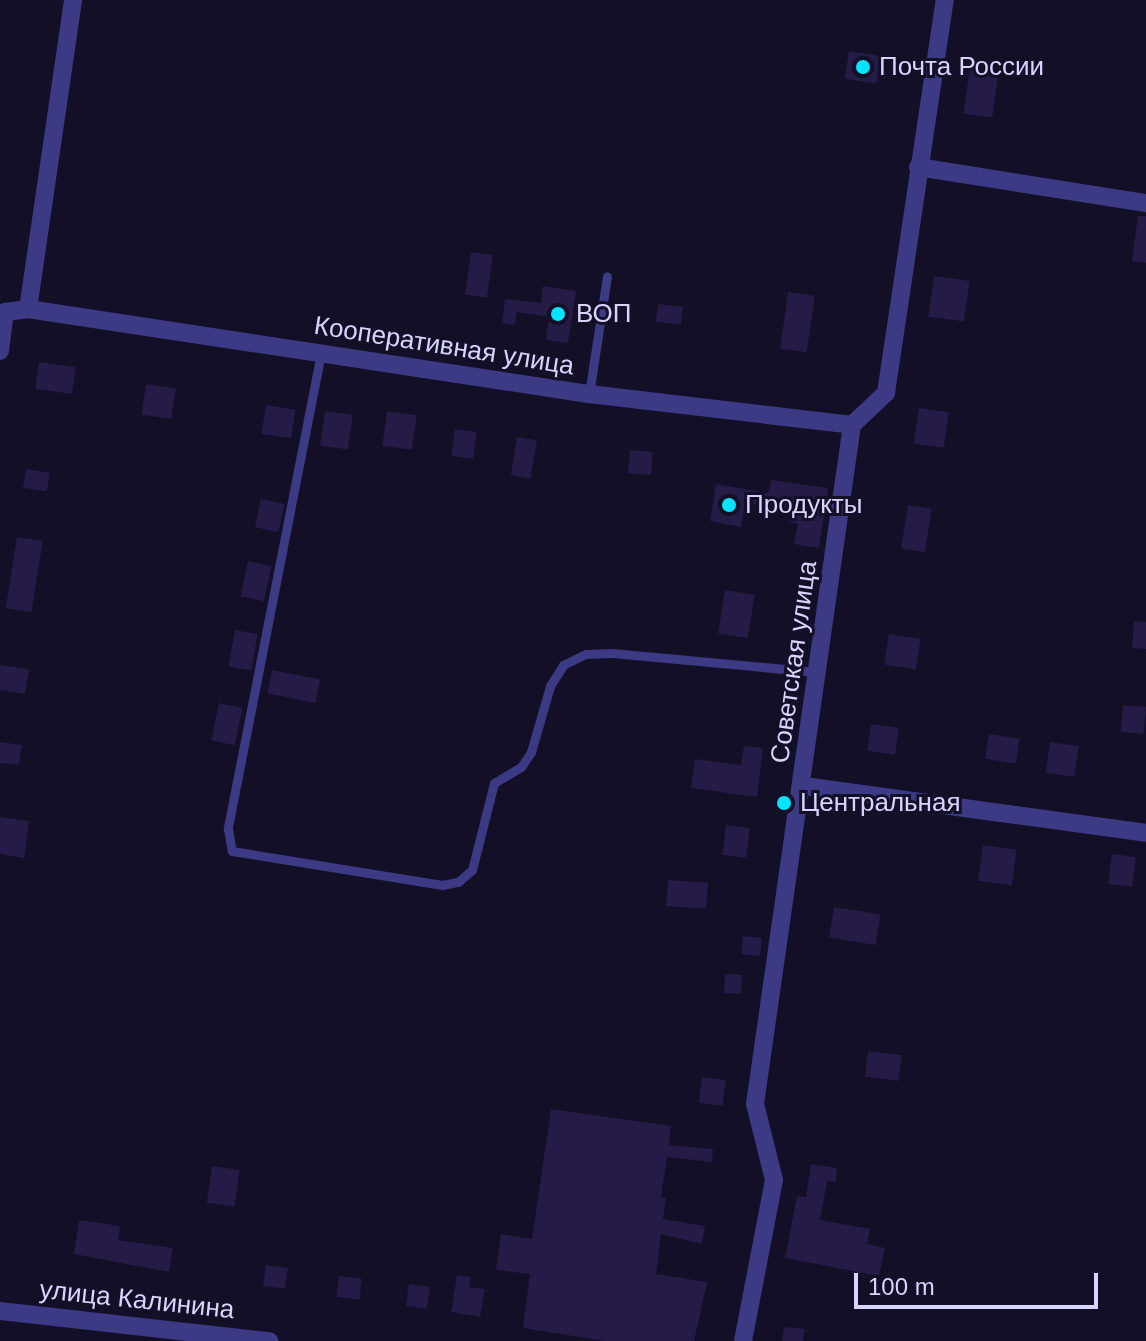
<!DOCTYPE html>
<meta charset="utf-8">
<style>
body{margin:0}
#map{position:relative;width:1146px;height:1341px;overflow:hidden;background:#130f26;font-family:Arial,sans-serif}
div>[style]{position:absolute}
.building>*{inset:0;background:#241b47;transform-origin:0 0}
.lane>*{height:9px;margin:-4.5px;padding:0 4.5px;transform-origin:4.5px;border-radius:4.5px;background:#3d3a85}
.street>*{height:18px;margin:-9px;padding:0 9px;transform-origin:9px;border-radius:9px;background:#3d3a85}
.dots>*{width:22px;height:22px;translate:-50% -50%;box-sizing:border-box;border:4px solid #130f26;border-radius:50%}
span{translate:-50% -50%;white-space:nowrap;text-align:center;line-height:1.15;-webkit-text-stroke:6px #130f26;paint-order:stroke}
.poi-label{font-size:26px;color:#d9d4ff}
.left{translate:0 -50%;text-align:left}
.street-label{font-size:26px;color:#d9d4ff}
.scale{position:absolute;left:854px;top:1273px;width:244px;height:36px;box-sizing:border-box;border:4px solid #d9d4ff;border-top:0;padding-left:10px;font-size:24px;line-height:28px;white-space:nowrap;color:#d9d4ff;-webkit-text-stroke:6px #130f26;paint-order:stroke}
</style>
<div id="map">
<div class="building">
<i style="left:849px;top:51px;width:32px;height:28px;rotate:9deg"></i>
<i style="left:970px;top:67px;width:29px;height:47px;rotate:8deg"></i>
<i style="clip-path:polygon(1138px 216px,1146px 216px,1146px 263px,1132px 261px)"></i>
<i style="left:471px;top:252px;width:22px;height:43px;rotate:8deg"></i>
<i style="left:934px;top:276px;width:36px;height:41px;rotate:8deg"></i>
<i style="clip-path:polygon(543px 286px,576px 291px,568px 343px,546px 340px,549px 317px,517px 312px,515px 325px,502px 323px,505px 299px,541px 303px)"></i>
<i style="left:788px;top:292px;width:27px;height:57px;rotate:8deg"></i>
<i style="left:658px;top:304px;width:25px;height:18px;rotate:7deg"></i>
<i style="left:39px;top:362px;width:37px;height:27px;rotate:8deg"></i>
<i style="left:146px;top:384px;width:30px;height:31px;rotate:8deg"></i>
<i style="left:266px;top:405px;width:30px;height:29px;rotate:9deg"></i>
<i style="left:919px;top:408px;width:30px;height:36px;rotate:8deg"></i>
<i style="left:325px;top:411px;width:28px;height:35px;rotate:8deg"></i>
<i style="left:387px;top:411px;width:30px;height:35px;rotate:8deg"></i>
<i style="left:455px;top:429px;width:22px;height:27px;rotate:8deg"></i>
<i style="left:517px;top:437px;width:20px;height:39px;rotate:9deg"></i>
<i style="left:630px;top:450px;width:23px;height:23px;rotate:5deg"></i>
<i style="left:26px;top:469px;width:24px;height:19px;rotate:9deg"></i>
<i style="clip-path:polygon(771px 480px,828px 488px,819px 548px,794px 544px,798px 524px,789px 522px,791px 510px,745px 503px,741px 527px,710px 521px,716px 484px,768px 493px)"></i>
<i style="left:261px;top:499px;width:24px;height:29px;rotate:12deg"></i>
<i style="left:908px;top:505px;width:24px;height:44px;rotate:9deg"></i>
<i style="left:17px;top:537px;width:26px;height:72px;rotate:9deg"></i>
<i style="left:248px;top:561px;width:24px;height:36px;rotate:12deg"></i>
<i style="left:725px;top:590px;width:30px;height:44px;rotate:9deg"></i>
<i style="clip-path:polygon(1134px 621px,1146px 622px,1146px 649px,1132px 648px)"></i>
<i style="left:235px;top:630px;width:23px;height:37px;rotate:10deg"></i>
<i style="left:889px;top:634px;width:32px;height:31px;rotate:9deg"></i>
<i style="clip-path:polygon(0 665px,29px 669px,25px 694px,0 690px)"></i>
<i style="left:272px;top:670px;width:49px;height:24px;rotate:11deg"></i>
<i style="left:219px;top:703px;width:24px;height:38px;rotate:12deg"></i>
<i style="left:1123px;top:705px;width:23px;height:27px;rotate:5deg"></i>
<i style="left:871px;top:724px;width:28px;height:27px;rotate:8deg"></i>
<i style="left:989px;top:734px;width:31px;height:25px;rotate:9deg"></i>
<i style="clip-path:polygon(0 742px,22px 745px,19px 765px,0 763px)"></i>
<i style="left:1050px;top:742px;width:29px;height:31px;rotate:8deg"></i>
<i style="clip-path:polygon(744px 746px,763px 748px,757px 797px,691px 788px,695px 759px,741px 765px)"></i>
<i style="clip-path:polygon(0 817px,29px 821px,24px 858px,0 854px)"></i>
<i style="left:726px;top:825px;width:24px;height:30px;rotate:7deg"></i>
<i style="left:983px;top:845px;width:34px;height:36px;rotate:8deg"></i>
<i style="left:1112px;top:854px;width:24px;height:30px;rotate:7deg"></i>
<i style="left:668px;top:880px;width:40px;height:26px;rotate:4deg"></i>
<i style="left:834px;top:907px;width:47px;height:31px;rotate:9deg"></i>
<i style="left:743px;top:936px;width:19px;height:18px;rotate:6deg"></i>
<i style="left:725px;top:974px;width:17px;height:19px;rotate:3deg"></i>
<i style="left:868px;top:1051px;width:34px;height:26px;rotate:7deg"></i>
<i style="left:702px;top:1077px;width:24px;height:26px;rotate:7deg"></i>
<i style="clip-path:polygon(551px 1109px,671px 1126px,669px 1145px,713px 1149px,712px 1162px,667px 1157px,661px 1197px,666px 1198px,663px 1219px,705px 1226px,702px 1244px,661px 1234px,656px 1274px,707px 1282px,694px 1341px,605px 1341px,523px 1328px,530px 1274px,496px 1270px,501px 1234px,532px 1239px)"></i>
<i style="clip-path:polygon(811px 1164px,837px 1168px,836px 1182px,827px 1181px,820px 1220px,870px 1229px,867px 1244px,885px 1248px,879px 1276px,785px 1258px,797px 1196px,806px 1197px)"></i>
<i style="left:212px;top:1166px;width:28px;height:37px;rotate:8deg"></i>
<i style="clip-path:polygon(79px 1220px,120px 1226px,118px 1240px,173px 1248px,169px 1272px,74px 1254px)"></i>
<i style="left:266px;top:1265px;width:22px;height:21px;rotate:8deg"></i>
<i style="clip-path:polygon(457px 1275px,471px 1277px,469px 1287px,485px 1289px,480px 1317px,451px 1312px)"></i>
<i style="left:339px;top:1276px;width:23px;height:21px;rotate:7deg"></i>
<i style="left:409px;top:1284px;width:21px;height:22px;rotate:8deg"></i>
<i style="clip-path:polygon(784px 1327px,805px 1329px,803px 1341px,782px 1341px)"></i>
</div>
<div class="lane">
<i style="left:321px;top:353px;width:485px;rotate:101.1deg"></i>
<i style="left:228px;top:829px;width:22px;rotate:80deg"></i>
<i style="left:232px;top:851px;width:213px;rotate:9.2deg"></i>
<i style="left:442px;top:885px;width:16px;rotate:-11deg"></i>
<i style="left:458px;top:882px;width:18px;rotate:-41deg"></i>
<i style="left:472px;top:870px;width:90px;rotate:-75.8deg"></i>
<i style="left:494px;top:783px;width:31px;rotate:-31deg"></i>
<i style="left:521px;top:767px;width:18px;rotate:-56deg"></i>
<i style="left:531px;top:752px;width:69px;rotate:-73.9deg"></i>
<i style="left:550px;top:686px;width:25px;rotate:-58deg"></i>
<i style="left:563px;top:665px;width:25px;rotate:-26deg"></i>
<i style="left:586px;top:654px;width:26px;rotate:-2deg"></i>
<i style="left:612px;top:653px;width:206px;rotate:5.3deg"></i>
<i style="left:589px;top:394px;width:119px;rotate:-81.3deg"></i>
</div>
<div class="street">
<i style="left:918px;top:167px;width:231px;rotate:9deg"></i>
<i style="left:28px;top:309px;width:567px;rotate:8.62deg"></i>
<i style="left:589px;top:394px;width:265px;rotate:6.7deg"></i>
<i style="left:0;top:351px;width:39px;rotate:-83deg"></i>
<i style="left:5px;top:312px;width:23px;rotate:-7deg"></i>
<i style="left:28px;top:309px;width:312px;rotate:-81.7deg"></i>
<i style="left:804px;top:786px;width:345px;rotate:7.8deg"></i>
<i style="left:0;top:1311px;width:271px;rotate:6.4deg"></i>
<i style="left:743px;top:1341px;width:164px;rotate:-79.1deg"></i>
<i style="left:774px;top:1180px;width:78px;rotate:-104deg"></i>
<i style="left:755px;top:1104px;width:686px;rotate:-81.87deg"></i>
<i style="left:852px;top:425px;width:47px;rotate:-43.3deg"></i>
<i style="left:886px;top:393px;width:397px;rotate:-81.5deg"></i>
</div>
<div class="dots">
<i style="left:863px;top:67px;background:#00e5ff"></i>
<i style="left:558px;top:314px;background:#00e5ff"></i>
<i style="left:729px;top:505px;background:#00e5ff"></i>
<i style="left:784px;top:803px;background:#00e5ff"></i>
</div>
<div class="poi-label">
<span class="left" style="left:879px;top:67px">Почта России</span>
<span class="left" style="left:576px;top:314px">ВОП</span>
<span class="left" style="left:745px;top:505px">Продукты</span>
<span class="left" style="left:800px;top:803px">Центральная</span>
</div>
<div class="street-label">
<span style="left:444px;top:346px;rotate:9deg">Кооперативная улица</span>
<span style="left:794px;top:662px;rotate:-82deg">Советская улица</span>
<span style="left:137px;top:1300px;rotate:6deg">улица Калинина</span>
</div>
<div class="scale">100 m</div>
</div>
